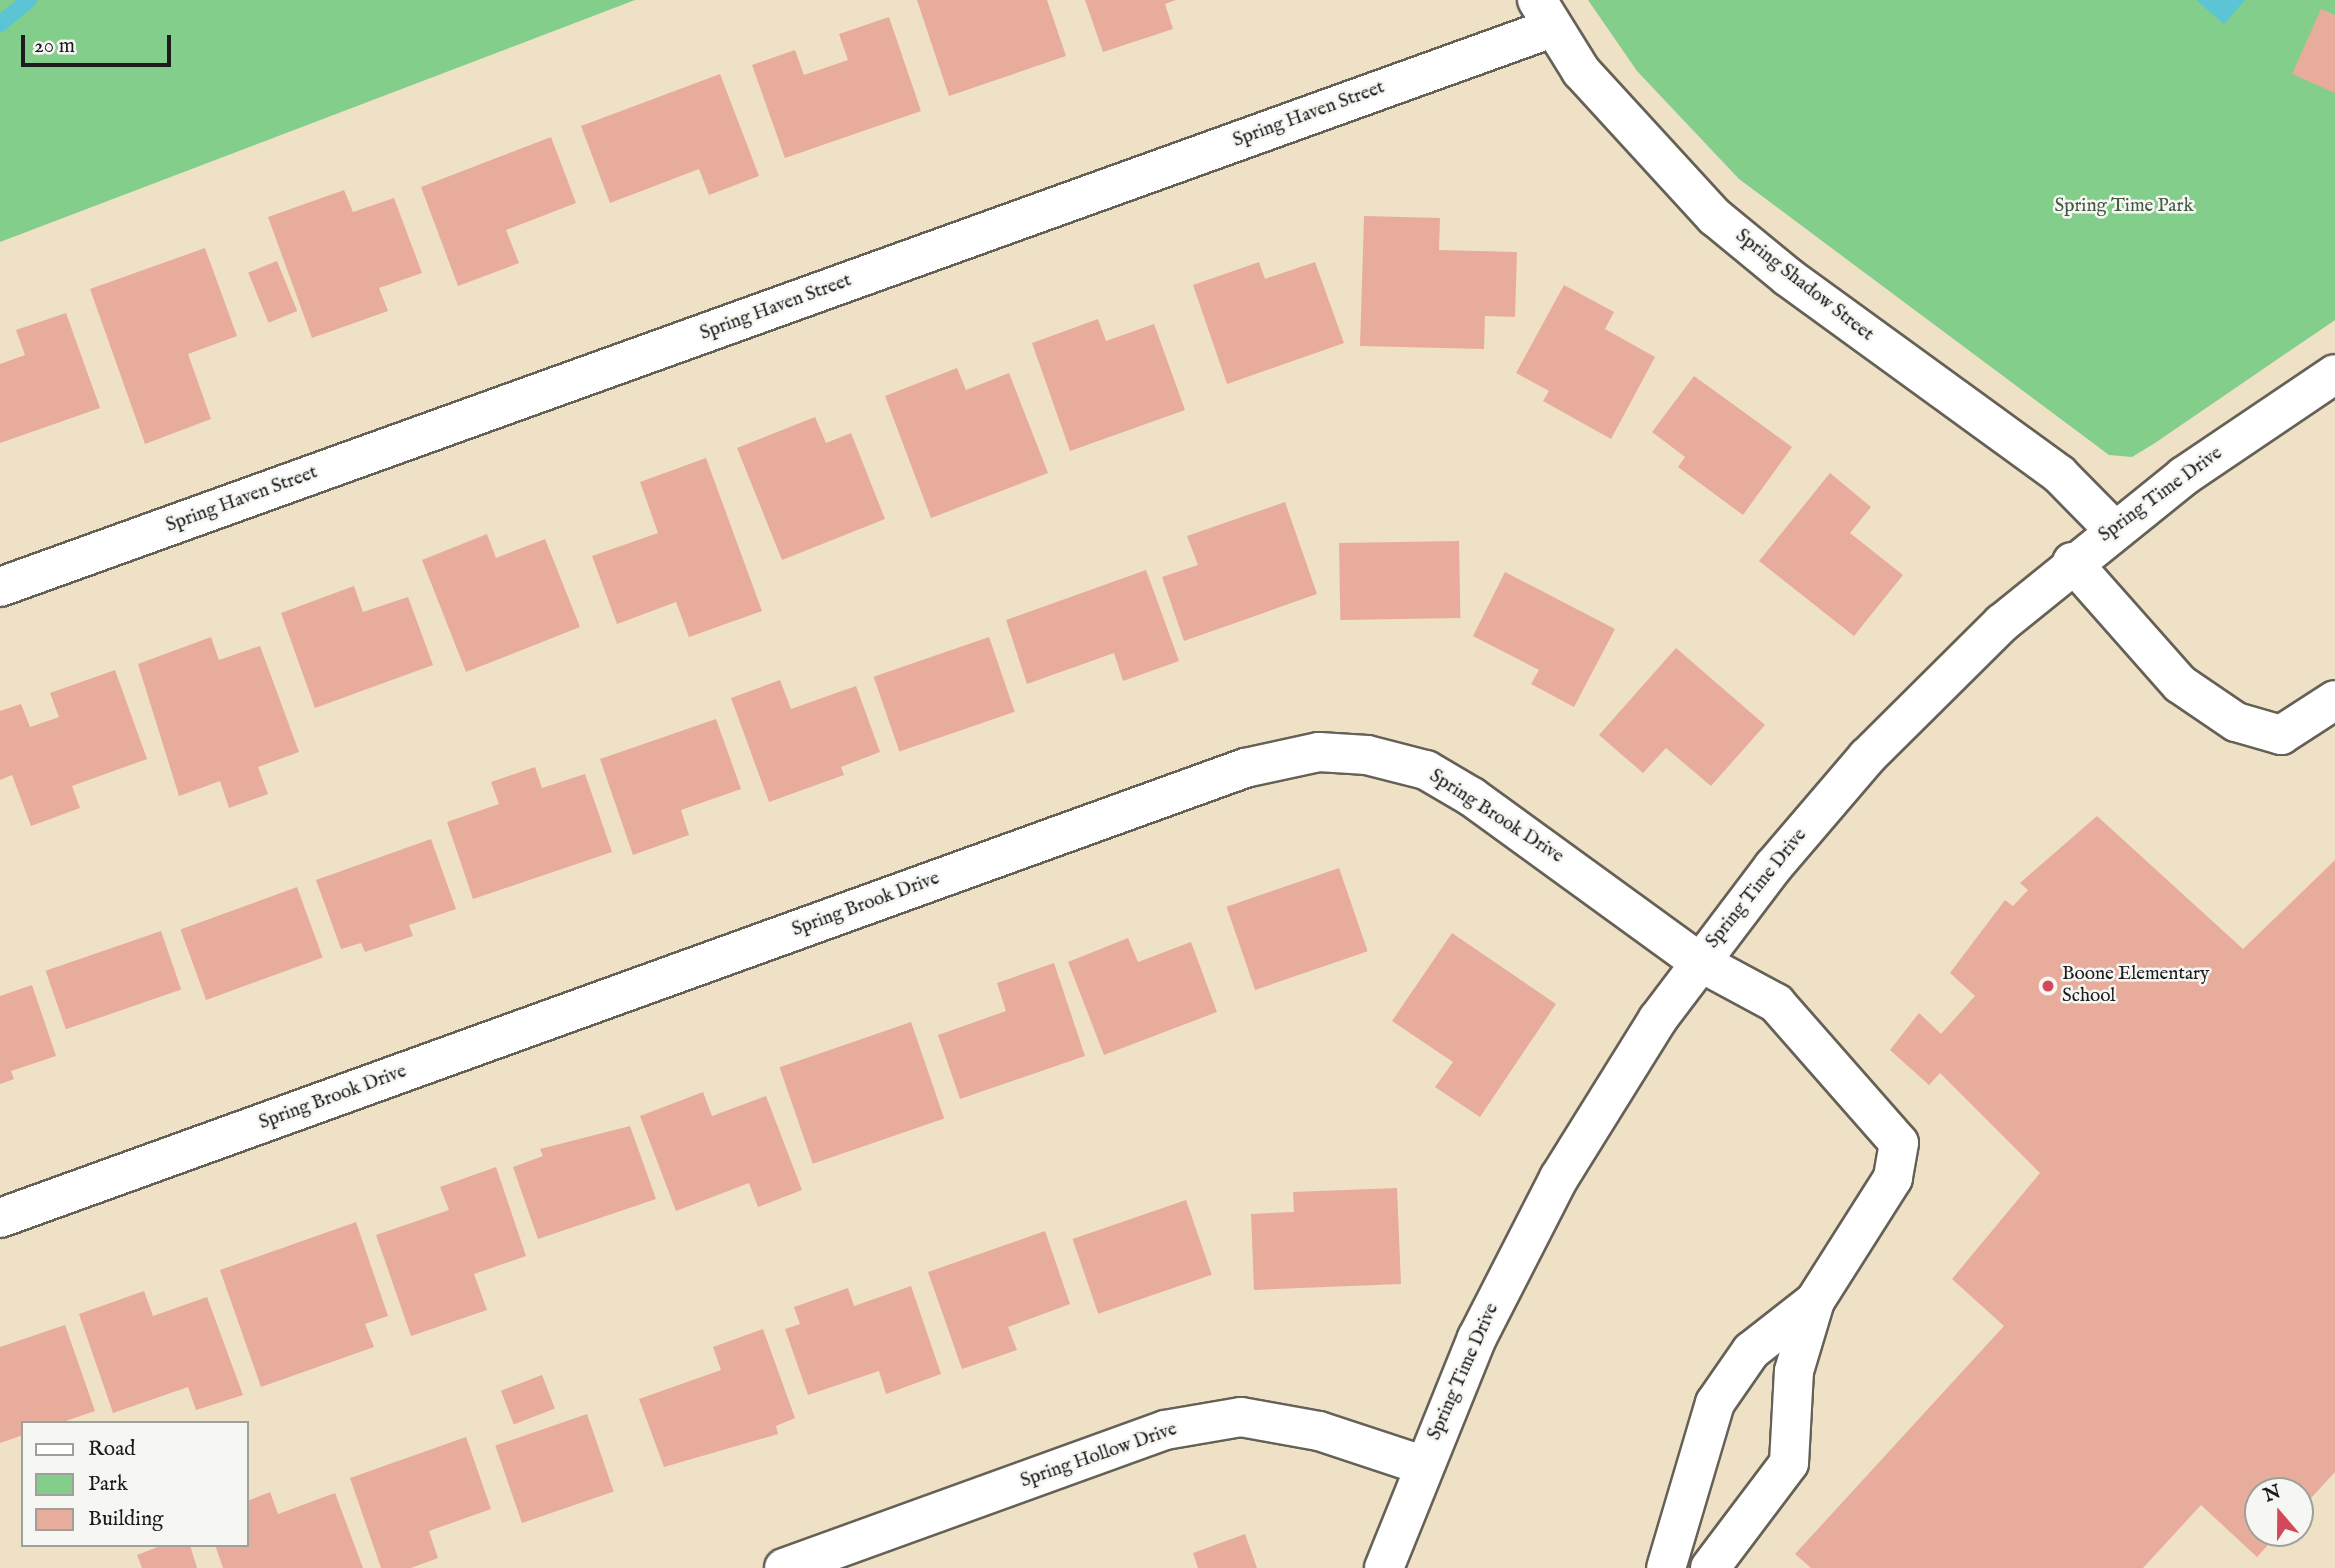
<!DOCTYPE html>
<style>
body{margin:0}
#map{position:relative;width:2335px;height:1568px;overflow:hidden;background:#efe1c5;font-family:"IM FELL English",serif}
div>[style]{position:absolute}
.green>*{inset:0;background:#83ce8b}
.water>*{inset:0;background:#5bc5d6}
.stream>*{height:16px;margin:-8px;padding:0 8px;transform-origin:8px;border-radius:8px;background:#5bc5d6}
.building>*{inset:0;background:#e8ac9d;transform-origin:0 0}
.roads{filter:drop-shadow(2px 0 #666157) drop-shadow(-2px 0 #666157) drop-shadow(0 2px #666157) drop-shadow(0 -2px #666157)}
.minor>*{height:38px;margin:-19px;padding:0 19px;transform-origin:19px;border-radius:19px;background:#fff}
.dots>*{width:19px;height:19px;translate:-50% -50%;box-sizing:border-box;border:4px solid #f6f6f2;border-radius:50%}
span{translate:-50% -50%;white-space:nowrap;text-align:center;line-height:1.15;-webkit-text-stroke:5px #f6f6f2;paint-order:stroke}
.street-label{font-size:19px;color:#1c1c1c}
.park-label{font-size:19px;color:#405a43}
.poi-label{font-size:19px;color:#1c1c1c}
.left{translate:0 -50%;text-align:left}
.legend{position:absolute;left:21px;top:1421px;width:228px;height:126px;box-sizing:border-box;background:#f6f6f2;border:2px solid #9f9f9c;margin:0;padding:9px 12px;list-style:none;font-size:21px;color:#1c1c1c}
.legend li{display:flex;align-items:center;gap:14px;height:35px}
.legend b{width:35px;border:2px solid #9f9f9c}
.north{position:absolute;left:2244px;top:1477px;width:70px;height:70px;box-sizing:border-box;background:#f6f6f2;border:2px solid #9f9f9c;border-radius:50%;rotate:340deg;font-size:19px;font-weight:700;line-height:28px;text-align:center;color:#1c1c1c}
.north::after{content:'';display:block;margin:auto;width:24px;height:32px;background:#d1495b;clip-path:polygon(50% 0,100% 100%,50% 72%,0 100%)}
.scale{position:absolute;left:21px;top:35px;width:150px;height:32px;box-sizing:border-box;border:4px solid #1c1c1c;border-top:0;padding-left:9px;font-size:21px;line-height:24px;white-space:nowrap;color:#1c1c1c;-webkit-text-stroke:5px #f6f6f2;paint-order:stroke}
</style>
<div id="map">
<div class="green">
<i style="clip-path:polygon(0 0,635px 0,0 242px)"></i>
<i style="clip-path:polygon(1588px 0,2335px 0,2335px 320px,2155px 443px,2132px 457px,2109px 455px,1739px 179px,1637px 71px)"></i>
</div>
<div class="water">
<i style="clip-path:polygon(2196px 0,2245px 0,2224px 24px)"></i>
</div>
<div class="stream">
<i style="left:0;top:24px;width:38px;rotate:-40deg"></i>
</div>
<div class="building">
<i style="clip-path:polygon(917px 0,1047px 0,1066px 56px,949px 96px)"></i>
<i style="clip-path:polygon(1085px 0,1176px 0,1165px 4px,1173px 29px,1103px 52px)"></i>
<i style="clip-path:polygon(2321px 9px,2335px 15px,2335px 93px,2292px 74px)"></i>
<i style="clip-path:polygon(889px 17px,921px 111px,785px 158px,752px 65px,795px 50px,804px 75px,848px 60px,839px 34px)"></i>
<i style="clip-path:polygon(720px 74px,759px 176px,709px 195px,699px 169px,610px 203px,581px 126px)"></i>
<i style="clip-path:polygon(551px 137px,576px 203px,506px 230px,519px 263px,458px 286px,421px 187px)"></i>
<i style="clip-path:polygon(344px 190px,353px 212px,394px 198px,422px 273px,379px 288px,388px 311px,312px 338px,268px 217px)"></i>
<i style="clip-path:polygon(1364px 216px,1440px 218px,1439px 250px,1517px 252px,1515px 317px,1485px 316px,1484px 349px,1360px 346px)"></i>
<i style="clip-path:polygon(205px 248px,237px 336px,188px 354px,211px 419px,145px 444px,90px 289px)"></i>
<i style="left:277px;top:261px;width:54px;height:31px;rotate:68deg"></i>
<i style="clip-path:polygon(1259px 262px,1265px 279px,1315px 262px,1344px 343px,1227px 384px,1193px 285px)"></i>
<i style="clip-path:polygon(1564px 285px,1614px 312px,1605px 329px,1655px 357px,1611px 439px,1543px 401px,1549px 391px,1516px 373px)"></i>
<i style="clip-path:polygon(66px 313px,100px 408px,0 443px,0 364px,25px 355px,16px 330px)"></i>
<i style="clip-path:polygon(1098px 319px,1106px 341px,1154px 324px,1185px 410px,1070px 451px,1032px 343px)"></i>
<i style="clip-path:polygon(957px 368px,966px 390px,1009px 373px,1048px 473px,931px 518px,885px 396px)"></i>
<i style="clip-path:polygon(1694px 376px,1792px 447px,1743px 515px,1678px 467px,1685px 457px,1652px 432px)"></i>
<i style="clip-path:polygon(815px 417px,826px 443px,851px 433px,885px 519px,782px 560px,737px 448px)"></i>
<i style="clip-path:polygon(706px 458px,762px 611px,689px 637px,676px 602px,617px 624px,592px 556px,658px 533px,640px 482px)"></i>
<i style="clip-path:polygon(1830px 473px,1871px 507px,1850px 533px,1903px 575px,1854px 636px,1759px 561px)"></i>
<i style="clip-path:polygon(1285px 502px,1317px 594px,1184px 641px,1162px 577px,1198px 565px,1187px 536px)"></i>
<i style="clip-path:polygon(487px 534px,496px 558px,545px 539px,580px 627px,466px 672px,422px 560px)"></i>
<i style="left:1459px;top:541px;width:77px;height:120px;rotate:89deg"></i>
<i style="clip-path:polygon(1146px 570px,1179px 661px,1123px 681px,1114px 653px,1027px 684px,1006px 620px)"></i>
<i style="clip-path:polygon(1505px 572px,1615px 629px,1574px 707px,1531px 684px,1539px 670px,1473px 636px)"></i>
<i style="clip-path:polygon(354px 586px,363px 612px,408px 597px,433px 665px,315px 708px,281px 613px)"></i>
<i style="clip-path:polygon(211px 637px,219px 660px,260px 646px,299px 752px,258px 767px,268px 794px,229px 808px,220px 781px,179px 796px,138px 664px)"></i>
<i style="left:989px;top:637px;width:79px;height:122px;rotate:71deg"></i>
<i style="clip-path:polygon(1676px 648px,1765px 725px,1711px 786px,1666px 748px,1643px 773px,1599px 735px)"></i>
<i style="clip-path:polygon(115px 670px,147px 759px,72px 786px,80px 808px,31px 826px,12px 775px,0 780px,0 711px,21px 704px,30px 727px,59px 717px,50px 693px)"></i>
<i style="clip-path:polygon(780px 680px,791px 709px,856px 686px,880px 752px,841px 767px,844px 775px,769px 802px,731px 698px)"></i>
<i style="clip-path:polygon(716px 719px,741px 789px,681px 810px,689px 835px,633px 855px,600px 759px)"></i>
<i style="clip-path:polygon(535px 767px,542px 788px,585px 774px,612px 852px,473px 899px,447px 822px,499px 804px,491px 782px)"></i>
<i style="clip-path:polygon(2097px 816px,2243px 949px,2335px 860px,2335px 1472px,2300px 1510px,2300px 1491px,2258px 1491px,2258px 1533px,2279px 1533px,2257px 1557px,2201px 1505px,2143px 1568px,1811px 1568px,1795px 1554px,2004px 1326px,1952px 1279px,2040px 1173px,1940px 1073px,1929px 1085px,1890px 1050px,1919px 1013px,1941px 1034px,1975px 996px,1950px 973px,2005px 900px,2013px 906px,2028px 890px,2020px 883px)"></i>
<i style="clip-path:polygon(431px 839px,456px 909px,409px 925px,413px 936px,365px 952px,361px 943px,341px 949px,316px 880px)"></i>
<i style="left:1339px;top:868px;width:88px;height:119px;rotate:71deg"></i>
<i style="left:297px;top:887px;width:75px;height:124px;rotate:70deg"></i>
<i style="left:161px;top:931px;width:62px;height:122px;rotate:71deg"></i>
<i style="clip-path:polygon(1452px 933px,1556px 1004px,1480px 1117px,1435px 1087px,1453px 1062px,1392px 1021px)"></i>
<i style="clip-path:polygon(1128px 938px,1138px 962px,1191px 942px,1217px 1012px,1104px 1055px,1068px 962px)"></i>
<i style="clip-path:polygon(1054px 963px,1085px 1056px,960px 1099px,938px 1035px,1006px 1011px,997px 983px)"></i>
<i style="clip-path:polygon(32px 985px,56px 1056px,11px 1071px,14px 1079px,0 1084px,0 996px)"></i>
<i style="left:911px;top:1022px;width:102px;height:139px;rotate:71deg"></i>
<i style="clip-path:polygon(703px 1092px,712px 1116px,766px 1096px,802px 1190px,758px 1207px,749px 1183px,676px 1211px,640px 1116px)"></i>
<i style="clip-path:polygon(630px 1126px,656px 1199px,538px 1239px,513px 1167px,543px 1156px,540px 1149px)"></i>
<i style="clip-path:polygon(496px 1167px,526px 1256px,474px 1274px,487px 1310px,411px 1336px,376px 1235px,449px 1210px,440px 1187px)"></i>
<i style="clip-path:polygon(1397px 1188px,1401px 1284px,1254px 1290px,1251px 1214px,1294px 1212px,1293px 1192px)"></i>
<i style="left:1186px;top:1200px;width:79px;height:120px;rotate:71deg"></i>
<i style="clip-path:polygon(356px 1222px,388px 1316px,365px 1324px,374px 1347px,261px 1387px,220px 1270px)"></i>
<i style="clip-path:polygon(1045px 1231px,1070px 1304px,1008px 1327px,1017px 1350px,962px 1369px,928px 1272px)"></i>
<i style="clip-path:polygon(911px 1286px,941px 1374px,886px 1394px,879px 1371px,808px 1395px,785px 1329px,800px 1324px,794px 1307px,848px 1288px,854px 1306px)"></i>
<i style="clip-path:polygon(144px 1291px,153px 1316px,207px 1297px,243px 1395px,196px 1410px,188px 1387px,113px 1413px,79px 1314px)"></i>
<i style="clip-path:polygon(65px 1325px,95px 1411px,60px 1423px,23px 1423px,23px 1435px,0 1443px,0 1347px)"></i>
<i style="clip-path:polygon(763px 1329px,795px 1418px,776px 1426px,778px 1434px,664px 1467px,639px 1399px,721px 1370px,713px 1347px)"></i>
<i style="left:542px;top:1375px;width:36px;height:44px;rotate:69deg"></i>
<i style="left:587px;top:1414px;width:82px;height:97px;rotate:71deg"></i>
<i style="clip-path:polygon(466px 1437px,491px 1509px,429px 1531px,438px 1558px,411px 1568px,381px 1568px,350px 1478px)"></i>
<i style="clip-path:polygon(270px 1492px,278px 1514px,335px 1493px,363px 1568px,223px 1568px,215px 1545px,247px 1545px,247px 1501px)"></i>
<i style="clip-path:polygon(1245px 1534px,1257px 1568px,1198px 1568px,1193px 1553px)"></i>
<i style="clip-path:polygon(163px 1545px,190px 1545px,197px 1568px,142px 1568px,137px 1555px)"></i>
</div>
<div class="roads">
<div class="minor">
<i style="left:1537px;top:0;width:84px;rotate:58.2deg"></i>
<i style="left:1581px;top:71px;width:198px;rotate:47.5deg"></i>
<i style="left:1715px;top:217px;width:94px;rotate:39.4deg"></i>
<i style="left:1788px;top:277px;width:335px;rotate:36deg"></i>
<i style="left:2059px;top:474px;width:77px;rotate:45.5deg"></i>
<i style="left:2072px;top:562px;width:163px;rotate:48.5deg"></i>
<i style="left:2180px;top:684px;width:68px;rotate:34.2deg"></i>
<i style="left:2236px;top:722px;width:47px;rotate:16.1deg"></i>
<i style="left:2281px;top:735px;width:64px;rotate:-32.9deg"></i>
<i style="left:0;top:587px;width:1650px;rotate:-19.81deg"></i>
<i style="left:0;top:1218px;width:1324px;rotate:-19.87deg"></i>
<i style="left:1245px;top:768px;width:76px;rotate:-12.2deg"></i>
<i style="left:1319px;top:752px;width:48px;rotate:3.6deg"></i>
<i style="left:1367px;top:755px;width:61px;rotate:14.3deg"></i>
<i style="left:1426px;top:770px;width:53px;rotate:30.4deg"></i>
<i style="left:1472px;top:797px;width:279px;rotate:36deg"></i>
<i style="left:1698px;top:961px;width:89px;rotate:28.3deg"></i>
<i style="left:1776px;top:1003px;width:186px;rotate:48.7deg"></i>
<i style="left:1899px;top:1143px;width:36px;rotate:100deg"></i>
<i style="left:1893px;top:1178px;width:146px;rotate:122.4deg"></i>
<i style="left:1815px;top:1301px;width:81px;rotate:142deg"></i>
<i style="left:1751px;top:1351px;width:63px;rotate:124.7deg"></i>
<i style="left:1715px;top:1403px;width:172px;rotate:106.5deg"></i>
<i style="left:784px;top:1568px;width:405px;rotate:-19.9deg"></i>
<i style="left:1165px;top:1430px;width:77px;rotate:-9.7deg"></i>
<i style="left:1241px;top:1417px;width:79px;rotate:10.2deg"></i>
<i style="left:1319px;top:1431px;width:108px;rotate:18.3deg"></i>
<i style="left:1384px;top:1568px;width:248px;rotate:-68deg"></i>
<i style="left:1477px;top:1338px;width:180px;rotate:-62.9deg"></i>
<i style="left:1559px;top:1178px;width:187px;rotate:-58.1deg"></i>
<i style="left:1658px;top:1019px;width:191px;rotate:-52.9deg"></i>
<i style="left:1773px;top:867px;width:145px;rotate:-49.5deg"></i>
<i style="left:1867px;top:757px;width:190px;rotate:-44.8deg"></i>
<i style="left:2002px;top:623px;width:234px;rotate:-38.9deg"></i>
<i style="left:2184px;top:476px;width:182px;rotate:-34deg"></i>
<i style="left:1710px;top:1568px;width:131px;rotate:-53deg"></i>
<i style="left:1789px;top:1463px;width:92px;rotate:-86.9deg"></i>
<i style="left:1794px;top:1371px;width:73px;rotate:-73.3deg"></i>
</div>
</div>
<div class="dots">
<i style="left:2048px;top:986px;background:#d1495b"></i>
</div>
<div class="street-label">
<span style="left:1309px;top:115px;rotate:-20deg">Spring Haven Street</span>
<span style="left:1804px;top:286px;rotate:38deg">Spring Shadow Street</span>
<span style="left:776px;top:308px;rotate:-20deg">Spring Haven Street</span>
<span style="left:2161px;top:495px;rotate:-36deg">Spring Time Drive</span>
<span style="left:242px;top:500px;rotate:-20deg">Spring Haven Street</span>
<span style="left:1496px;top:817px;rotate:33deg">Spring Brook Drive</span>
<span style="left:1757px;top:889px;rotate:-51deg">Spring Time Drive</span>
<span style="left:866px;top:905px;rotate:-20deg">Spring Brook Drive</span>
<span style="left:333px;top:1098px;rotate:-20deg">Spring Brook Drive</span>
<span style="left:1464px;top:1372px;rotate:-66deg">Spring Time Drive</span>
<span style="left:1099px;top:1456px;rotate:-19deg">Spring Hollow Drive</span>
</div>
<div class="park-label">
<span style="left:2124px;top:207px">Spring Time Park</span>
</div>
<div class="poi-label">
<span class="left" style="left:2062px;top:986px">Boone Elementary<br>School</span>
</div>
<ul class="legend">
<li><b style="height:9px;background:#fff"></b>Road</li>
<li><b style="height:19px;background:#83ce8b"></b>Park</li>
<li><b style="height:19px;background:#e8ac9d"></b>Building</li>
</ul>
<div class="north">N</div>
<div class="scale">20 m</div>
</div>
